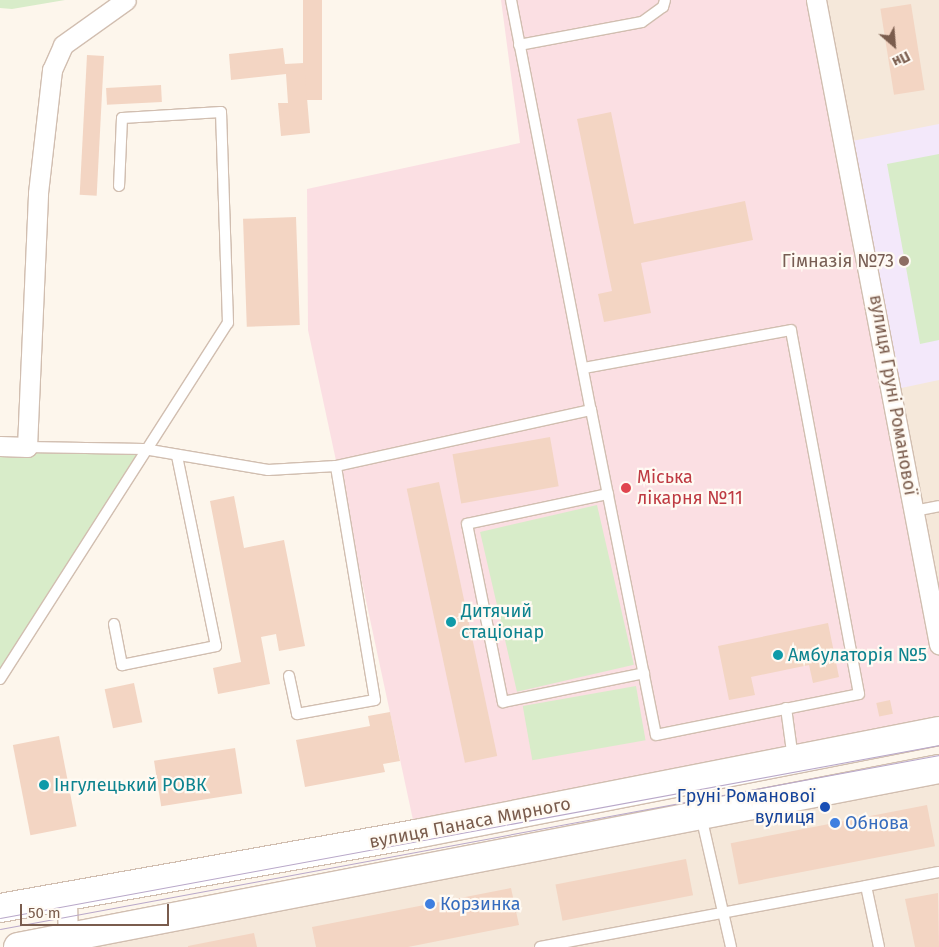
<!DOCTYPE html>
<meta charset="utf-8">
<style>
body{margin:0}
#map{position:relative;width:939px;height:947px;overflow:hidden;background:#fdf6ec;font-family:"Fira Sans",sans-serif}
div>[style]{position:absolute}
.residential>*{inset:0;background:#f5e8da}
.education>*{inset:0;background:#f3e8fa}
.medical>*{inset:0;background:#fbdfe3}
.green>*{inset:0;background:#d8ecc9;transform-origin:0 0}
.building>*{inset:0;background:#f3d5c3;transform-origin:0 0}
.roads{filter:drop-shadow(1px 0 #d1beb0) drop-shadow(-1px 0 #d1beb0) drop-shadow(0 1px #d1beb0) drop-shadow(0 -1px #d1beb0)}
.lane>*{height:10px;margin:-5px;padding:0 5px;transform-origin:5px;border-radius:5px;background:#fff}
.street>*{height:19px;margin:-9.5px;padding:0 9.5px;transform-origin:9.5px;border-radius:9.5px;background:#fff}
.secondary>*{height:28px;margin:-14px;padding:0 14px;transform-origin:14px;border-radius:14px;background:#fff}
.tram>*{height:1px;margin:-0.5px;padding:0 0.5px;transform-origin:0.5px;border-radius:0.5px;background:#b9a8c9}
.dots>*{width:14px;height:14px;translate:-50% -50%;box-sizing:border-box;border:2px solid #fffaf3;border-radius:50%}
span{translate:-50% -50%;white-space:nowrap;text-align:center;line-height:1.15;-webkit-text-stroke:4.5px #fffaf3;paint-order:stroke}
.education-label{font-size:18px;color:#785e54}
.right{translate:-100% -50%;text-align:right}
.street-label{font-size:18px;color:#7a5c4d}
.health-label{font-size:18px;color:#be3a42}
.left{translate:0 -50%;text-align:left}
.culture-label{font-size:18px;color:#0d838f}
.transit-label{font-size:18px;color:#164399}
.shop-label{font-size:18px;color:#366cbe}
.north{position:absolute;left:869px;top:20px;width:50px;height:50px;-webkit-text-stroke:4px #fffaf3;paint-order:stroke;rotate:153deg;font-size:14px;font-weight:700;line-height:20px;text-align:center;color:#7a5c4d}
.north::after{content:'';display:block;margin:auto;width:18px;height:22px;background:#7a5c4d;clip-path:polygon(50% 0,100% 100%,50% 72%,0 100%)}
.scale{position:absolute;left:20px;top:904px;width:149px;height:22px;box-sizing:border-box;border:2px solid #7a5c4d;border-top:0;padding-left:6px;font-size:15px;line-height:18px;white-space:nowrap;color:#7a5c4d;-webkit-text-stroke:4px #fffaf3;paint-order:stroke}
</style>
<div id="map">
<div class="residential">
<i style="clip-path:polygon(816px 0,939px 0,939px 644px)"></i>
<i style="clip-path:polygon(939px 769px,939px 947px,68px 947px)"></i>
</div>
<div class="education">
<i style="clip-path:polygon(939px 124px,939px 380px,892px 390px,847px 142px)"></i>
</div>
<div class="medical">
<i style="clip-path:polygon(501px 0,816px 0,939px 646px,939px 731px,416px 834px,308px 330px,307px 189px,520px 143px)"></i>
</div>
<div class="green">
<i style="clip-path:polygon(0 0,65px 0,12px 9px,0 8px)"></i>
<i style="clip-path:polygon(939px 154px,939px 340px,920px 344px,887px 164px)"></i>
<i style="clip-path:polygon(0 446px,144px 449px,0 679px)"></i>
<i style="left:597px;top:505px;width:164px;height:120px;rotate:77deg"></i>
<i style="left:636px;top:686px;width:55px;height:115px;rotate:80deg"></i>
</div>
<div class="building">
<i style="left:303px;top:0;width:19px;height:100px"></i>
<i style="left:911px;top:4px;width:87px;height:31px;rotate:81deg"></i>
<i style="clip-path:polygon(283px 48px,285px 64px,304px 63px,310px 133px,281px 136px,278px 103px,288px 103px,286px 74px,231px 80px,229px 54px)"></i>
<i style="left:87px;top:55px;width:17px;height:140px;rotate:3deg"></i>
<i style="left:161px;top:85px;width:17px;height:55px;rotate:87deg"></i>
<i style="clip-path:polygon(611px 112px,634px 224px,745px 201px,753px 240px,641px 263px,651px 313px,604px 322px,598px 294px,612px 291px,577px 119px)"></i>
<i style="left:296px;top:217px;width:108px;height:53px;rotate:88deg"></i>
<i style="left:550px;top:437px;width:50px;height:99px;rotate:80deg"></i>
<i style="left:439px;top:482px;width:280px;height:33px;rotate:78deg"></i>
<i style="clip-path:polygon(234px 496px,244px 548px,284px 540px,305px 646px,279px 651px,276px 634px,261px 637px,270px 684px,218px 694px,213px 668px,241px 662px,210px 501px)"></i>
<i style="clip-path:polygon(828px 623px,839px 677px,813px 683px,809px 665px,751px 677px,755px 695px,729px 700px,718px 646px)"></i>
<i style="left:134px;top:683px;width:40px;height:30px;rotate:78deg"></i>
<i style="left:890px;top:700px;width:14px;height:14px;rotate:78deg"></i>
<i style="clip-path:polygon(390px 712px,400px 761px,383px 764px,385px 772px,305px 787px,296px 740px,370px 726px,368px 716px)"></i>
<i style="left:59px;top:736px;width:92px;height:47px;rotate:79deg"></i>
<i style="left:235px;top:748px;width:46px;height:82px;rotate:81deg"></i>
<i style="left:927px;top:805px;width:42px;height:200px;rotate:79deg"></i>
<i style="left:686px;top:859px;width:37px;height:133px;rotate:79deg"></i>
<i style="clip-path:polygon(511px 888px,519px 925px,408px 947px,316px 947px,312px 927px)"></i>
<i style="clip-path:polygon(938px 893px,939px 947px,915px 947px,905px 899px)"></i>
<i style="clip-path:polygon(254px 933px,257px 947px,188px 947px,188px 946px)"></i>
</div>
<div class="roads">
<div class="lane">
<i style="left:511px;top:0;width:418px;rotate:79deg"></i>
<i style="left:591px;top:410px;width:331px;rotate:78.7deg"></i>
<i style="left:656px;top:735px;width:207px;rotate:-11.4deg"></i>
<i style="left:859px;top:694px;width:370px;rotate:-100.6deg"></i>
<i style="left:791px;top:330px;width:211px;rotate:169.6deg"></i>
<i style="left:519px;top:45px;width:125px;rotate:-10.6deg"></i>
<i style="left:642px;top:22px;width:26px;rotate:-36deg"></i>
<i style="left:663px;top:7px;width:7px;rotate:-74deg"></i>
<i style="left:27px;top:447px;width:117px;rotate:1deg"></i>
<i style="left:144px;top:449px;width:126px;rotate:9.6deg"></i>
<i style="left:268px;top:470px;width:68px;rotate:-3.4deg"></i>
<i style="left:336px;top:466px;width:261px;rotate:-12.4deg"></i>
<i style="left:608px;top:494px;width:144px;rotate:168deg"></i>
<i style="left:467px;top:524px;width:182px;rotate:78.6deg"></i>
<i style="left:503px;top:702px;width:144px;rotate:-11.6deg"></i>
<i style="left:914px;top:511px;width:25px;rotate:-11deg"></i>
<i style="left:114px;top:624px;width:42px;rotate:79deg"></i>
<i style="left:122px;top:665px;width:96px;rotate:-11.4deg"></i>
<i style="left:216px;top:646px;width:194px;rotate:-101.6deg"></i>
<i style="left:289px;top:676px;width:39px;rotate:78deg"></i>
<i style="left:297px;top:714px;width:79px;rotate:-10.2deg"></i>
<i style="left:375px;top:700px;width:237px;rotate:-99.5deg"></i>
<i style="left:0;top:679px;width:423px;rotate:-57.4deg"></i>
<i style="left:228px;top:323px;width:211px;rotate:-91.9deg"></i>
<i style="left:221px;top:112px;width:99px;rotate:176.5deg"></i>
<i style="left:122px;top:118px;width:68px;rotate:92.5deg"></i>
<i style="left:786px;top:708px;width:51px;rotate:82.2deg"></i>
<i style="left:701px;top:816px;width:134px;rotate:77.1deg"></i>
<i style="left:540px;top:947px;width:332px;rotate:-10.6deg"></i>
<i style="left:879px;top:947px;width:62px;rotate:-102deg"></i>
<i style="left:866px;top:886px;width:74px;rotate:-10.9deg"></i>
</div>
<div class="street">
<i style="left:816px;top:0;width:656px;rotate:79.19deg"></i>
<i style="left:0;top:446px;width:27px;rotate:2deg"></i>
<i style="left:27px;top:447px;width:254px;rotate:-87.5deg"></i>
<i style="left:38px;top:193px;width:124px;rotate:-83.5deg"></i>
<i style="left:52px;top:70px;width:27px;rotate:-66deg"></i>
<i style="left:63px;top:45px;width:77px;rotate:-35.5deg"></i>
<i style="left:67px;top:897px;width:50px;rotate:88.9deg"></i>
</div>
<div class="secondary">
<i style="left:0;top:908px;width:423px;rotate:-10.1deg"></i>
<i style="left:416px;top:834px;width:533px;rotate:-11.14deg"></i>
<i style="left:18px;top:947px;width:938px;rotate:-10.94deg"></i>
</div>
</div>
<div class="tram">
<i style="left:0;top:918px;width:955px;rotate:-10.44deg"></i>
<i style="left:0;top:929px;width:955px;rotate:-10.5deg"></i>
</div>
<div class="dots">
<i style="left:904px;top:261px;background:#8d6e63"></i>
<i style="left:626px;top:488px;background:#e0444e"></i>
<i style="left:451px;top:622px;background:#0f9aa8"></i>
<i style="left:778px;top:655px;background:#0f9aa8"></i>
<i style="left:44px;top:785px;background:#0f9aa8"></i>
<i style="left:825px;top:807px;background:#1a4fb4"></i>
<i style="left:835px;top:823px;background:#3f7fe0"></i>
<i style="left:430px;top:904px;background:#3f7fe0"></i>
</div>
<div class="education-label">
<span class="right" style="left:894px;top:261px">Гімназія №73</span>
</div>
<div class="street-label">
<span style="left:893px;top:395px;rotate:80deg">вулиця Груні Романової</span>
<span style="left:470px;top:823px;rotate:-11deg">вулиця Панаса Мирного</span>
</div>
<div class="health-label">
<span class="left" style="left:637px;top:488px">Міська<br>лікарня №11</span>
</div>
<div class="culture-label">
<span class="left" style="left:461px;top:622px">Дитячий<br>стаціонар</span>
<span class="left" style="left:788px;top:655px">Амбулаторія №5</span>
<span class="left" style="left:54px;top:785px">Інгулецький РОВК</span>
</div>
<div class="transit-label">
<span class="right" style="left:815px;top:807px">Груні Романової<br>вулиця</span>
</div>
<div class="shop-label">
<span class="left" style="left:845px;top:823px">Обнова</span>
<span class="left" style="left:440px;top:904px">Корзинка</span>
</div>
<div class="north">Пн</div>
<div class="scale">50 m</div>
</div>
